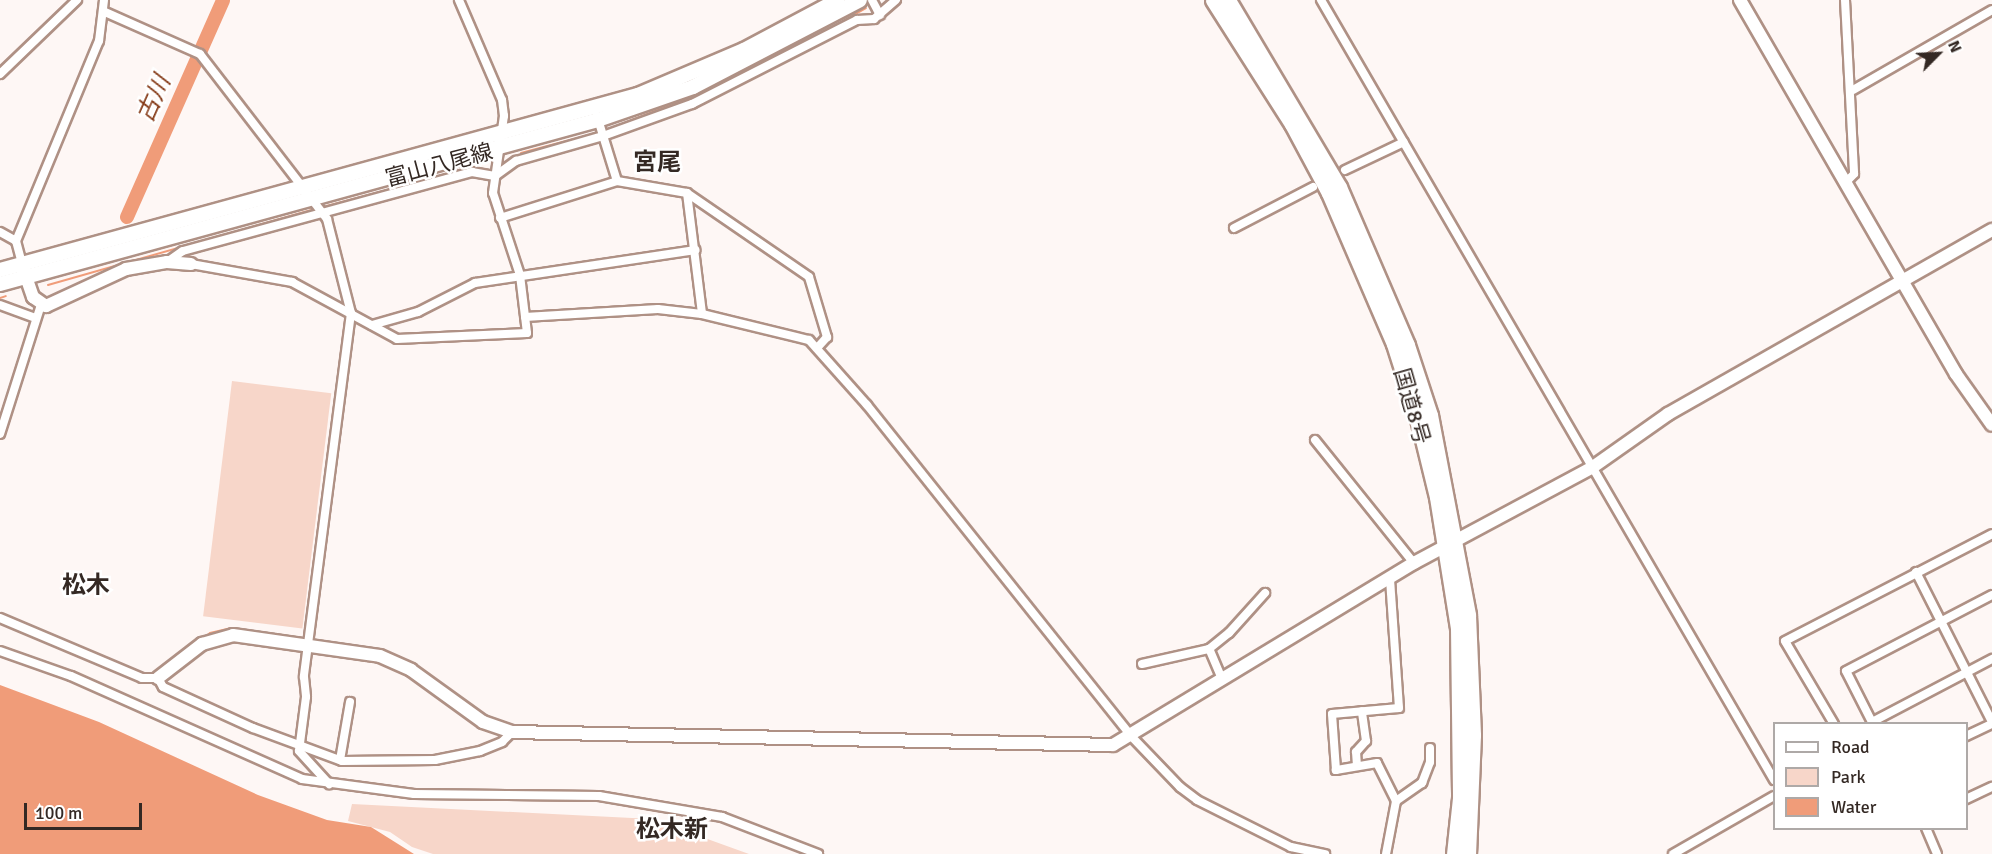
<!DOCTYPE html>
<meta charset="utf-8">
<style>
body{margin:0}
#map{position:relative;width:1992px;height:854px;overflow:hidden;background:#fef7f5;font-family:Signika,"Noto Sans JP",sans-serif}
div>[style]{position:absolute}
.green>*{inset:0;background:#f7d6c9;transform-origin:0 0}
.water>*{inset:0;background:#f09c79}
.stream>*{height:2px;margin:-1px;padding:0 1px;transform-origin:1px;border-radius:1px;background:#f09c79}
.river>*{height:14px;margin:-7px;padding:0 7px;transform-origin:7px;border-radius:7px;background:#f09c79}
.roads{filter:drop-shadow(2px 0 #af9185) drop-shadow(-2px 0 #af9185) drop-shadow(0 2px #af9185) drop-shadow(0 -2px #af9185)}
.street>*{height:8px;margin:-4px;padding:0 4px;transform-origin:4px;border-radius:4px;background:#fff}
.secondary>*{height:12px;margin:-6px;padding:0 6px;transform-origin:6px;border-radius:6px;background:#fff}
.primary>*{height:14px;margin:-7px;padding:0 7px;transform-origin:7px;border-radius:7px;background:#fff}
.highway>*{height:15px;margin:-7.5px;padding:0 7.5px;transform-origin:7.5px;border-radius:7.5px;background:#fff}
span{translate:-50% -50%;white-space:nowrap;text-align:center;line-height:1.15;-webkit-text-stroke:5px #fff;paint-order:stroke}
.street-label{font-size:22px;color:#342924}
.water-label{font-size:24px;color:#853a17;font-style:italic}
.neighbourhood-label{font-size:24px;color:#342924;font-weight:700}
.legend{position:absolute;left:1773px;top:722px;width:195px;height:108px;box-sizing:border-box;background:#fff;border:2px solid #aea9a7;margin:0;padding:8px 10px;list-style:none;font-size:18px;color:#342924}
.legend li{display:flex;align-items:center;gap:12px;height:30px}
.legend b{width:30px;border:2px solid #aea9a7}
.north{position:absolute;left:1908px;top:24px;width:60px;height:60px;-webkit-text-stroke:4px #fff;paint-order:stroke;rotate:66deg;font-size:16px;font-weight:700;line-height:24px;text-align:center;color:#342924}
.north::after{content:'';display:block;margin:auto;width:21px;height:27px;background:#342924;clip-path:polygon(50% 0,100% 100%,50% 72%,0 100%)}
.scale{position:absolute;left:24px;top:803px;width:118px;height:27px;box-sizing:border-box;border:3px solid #342924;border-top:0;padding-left:8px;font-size:18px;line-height:21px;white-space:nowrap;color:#342924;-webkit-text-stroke:4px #fff;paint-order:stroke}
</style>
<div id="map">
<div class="green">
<i style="left:232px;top:381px;width:100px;height:237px;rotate:7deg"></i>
<i style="clip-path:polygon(352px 804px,652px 819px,749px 854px,433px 854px,412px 847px,390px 832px,348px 821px)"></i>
</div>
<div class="water">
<i style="clip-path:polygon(0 685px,99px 722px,258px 795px,327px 820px,371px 827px,414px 854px,0 854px)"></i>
</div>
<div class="stream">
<i style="left:811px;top:39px;width:63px;rotate:-29.4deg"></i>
<i style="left:521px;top:153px;width:86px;rotate:-14.8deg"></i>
<i style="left:604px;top:131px;width:123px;rotate:-21.5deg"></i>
<i style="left:323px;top:207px;width:159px;rotate:-14.9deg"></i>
<i style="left:48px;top:285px;width:273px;rotate:-15.9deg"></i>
<i style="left:0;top:298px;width:6px;rotate:-18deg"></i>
<i style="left:1393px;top:583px;width:27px;rotate:-31deg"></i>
<i style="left:1357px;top:604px;width:36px;rotate:-32deg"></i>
<i style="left:366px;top:648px;width:35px;rotate:15deg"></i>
<i style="left:400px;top:657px;width:99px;rotate:34.3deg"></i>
<i style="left:154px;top:674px;width:69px;rotate:-36.2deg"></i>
<i style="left:210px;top:633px;width:22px;rotate:-13deg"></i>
<i style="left:231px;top:628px;width:23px;rotate:10deg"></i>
<i style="left:699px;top:742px;width:408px;rotate:1.3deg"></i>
</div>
<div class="river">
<i style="left:127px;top:217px;width:237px;rotate:-66.1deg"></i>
</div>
<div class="roads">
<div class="street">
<i style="left:872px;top:0;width:17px;rotate:62deg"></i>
<i style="left:1321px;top:0;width:902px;rotate:59.85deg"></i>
<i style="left:1845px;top:0;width:174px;rotate:87deg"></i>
<i style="left:1854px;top:174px;width:10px;rotate:135deg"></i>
<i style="left:105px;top:12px;width:104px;rotate:23.9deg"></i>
<i style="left:200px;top:54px;width:208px;rotate:52.4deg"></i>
<i style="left:327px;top:219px;width:97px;rotate:75.7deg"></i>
<i style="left:351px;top:313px;width:367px;rotate:97.4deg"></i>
<i style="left:304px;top:677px;width:20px;rotate:84deg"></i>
<i style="left:306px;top:697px;width:54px;rotate:97.4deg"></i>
<i style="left:299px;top:751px;width:45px;rotate:47.7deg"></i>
<i style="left:0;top:74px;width:107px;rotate:-43.9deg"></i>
<i style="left:1853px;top:90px;width:160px;rotate:-29.9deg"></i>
<i style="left:597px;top:116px;width:68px;rotate:72.9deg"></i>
<i style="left:617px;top:181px;width:71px;rotate:9.7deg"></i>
<i style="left:687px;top:193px;width:148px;rotate:34.5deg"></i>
<i style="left:809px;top:277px;width:63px;rotate:73.3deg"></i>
<i style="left:827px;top:337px;width:13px;rotate:132deg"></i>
<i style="left:1345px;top:170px;width:65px;rotate:-25.4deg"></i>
<i style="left:687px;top:193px;width:122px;rotate:82.9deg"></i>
<i style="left:500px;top:218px;width:123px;rotate:-17.5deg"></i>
<i style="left:1234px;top:228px;width:89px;rotate:-27.4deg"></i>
<i style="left:0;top:232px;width:18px;rotate:29deg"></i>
<i style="left:16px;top:241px;width:24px;rotate:75deg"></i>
<i style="left:16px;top:241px;width:217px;rotate:-67.5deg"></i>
<i style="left:99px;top:41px;width:41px;rotate:-83deg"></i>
<i style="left:167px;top:262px;width:19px;rotate:-35deg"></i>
<i style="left:183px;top:251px;width:300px;rotate:-15.3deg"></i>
<i style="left:472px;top:172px;width:23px;rotate:10deg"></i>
<i style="left:495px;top:176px;width:26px;rotate:-36deg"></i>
<i style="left:516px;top:161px;width:91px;rotate:-16deg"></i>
<i style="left:603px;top:136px;width:95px;rotate:-19.8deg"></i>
<i style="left:692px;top:104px;width:185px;rotate:-27deg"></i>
<i style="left:857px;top:20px;width:17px;rotate:-3deg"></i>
<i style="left:874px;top:19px;width:29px;rotate:-41deg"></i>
<i style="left:191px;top:264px;width:103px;rotate:10.1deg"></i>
<i style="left:292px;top:282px;width:119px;rotate:28.5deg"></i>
<i style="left:397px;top:339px;width:130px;rotate:-2.6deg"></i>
<i style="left:527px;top:333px;width:58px;rotate:-96.9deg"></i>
<i style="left:520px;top:275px;width:86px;rotate:-108.2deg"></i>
<i style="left:493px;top:193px;width:78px;rotate:-81.9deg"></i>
<i style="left:504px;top:116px;width:16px;rotate:-97deg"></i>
<i style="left:502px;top:100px;width:109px;rotate:-113.3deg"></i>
<i style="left:0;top:305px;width:37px;rotate:20deg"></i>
<i style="left:525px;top:317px;width:133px;rotate:-3.4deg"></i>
<i style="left:658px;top:309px;width:44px;rotate:6.5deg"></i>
<i style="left:702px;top:314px;width:110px;rotate:13.7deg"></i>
<i style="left:809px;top:340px;width:87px;rotate:48.3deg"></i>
<i style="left:867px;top:405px;width:423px;rotate:51.4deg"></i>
<i style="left:1131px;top:736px;width:71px;rotate:46.1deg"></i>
<i style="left:1180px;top:787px;width:21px;rotate:37deg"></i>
<i style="left:1197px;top:800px;width:105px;rotate:26.6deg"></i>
<i style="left:1291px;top:847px;width:35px;rotate:12deg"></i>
<i style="left:372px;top:325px;width:48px;rotate:-15.8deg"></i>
<i style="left:418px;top:312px;width:64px;rotate:-27deg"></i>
<i style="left:475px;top:283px;width:223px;rotate:-8.5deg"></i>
<i style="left:0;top:434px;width:135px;rotate:-72.4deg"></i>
<i style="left:1315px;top:440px;width:158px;rotate:51.2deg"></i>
<i style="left:1916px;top:572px;width:168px;rotate:63.1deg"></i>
<i style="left:0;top:618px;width:154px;rotate:22.9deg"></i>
<i style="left:142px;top:678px;width:16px"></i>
<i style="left:158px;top:678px;width:10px;rotate:61deg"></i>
<i style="left:163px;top:687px;width:99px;rotate:24.5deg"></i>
<i style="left:253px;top:728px;width:95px;rotate:20.3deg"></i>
<i style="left:342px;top:761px;width:93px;rotate:-0.6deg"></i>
<i style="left:435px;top:760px;width:46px;rotate:-11.3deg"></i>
<i style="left:480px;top:751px;width:24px;rotate:-22deg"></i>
<i style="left:502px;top:742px;width:14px;rotate:-45deg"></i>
<i style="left:0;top:651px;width:75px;rotate:19.4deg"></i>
<i style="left:71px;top:676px;width:253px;rotate:24deg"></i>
<i style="left:302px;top:779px;width:113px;rotate:7.6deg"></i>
<i style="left:414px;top:794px;width:185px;rotate:0.6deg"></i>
<i style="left:599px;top:796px;width:125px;rotate:9.7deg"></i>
<i style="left:722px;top:817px;width:103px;rotate:21.1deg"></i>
<i style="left:1142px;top:664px;width:69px;rotate:-12.6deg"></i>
<i style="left:1222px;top:679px;width:33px;rotate:-113deg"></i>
<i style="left:1209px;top:649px;width:26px;rotate:-39deg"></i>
<i style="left:1229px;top:633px;width:54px;rotate:-48deg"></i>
<i style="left:1872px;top:722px;width:136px;rotate:-27.7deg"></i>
<i style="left:1834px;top:724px;width:96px;rotate:-120.6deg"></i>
<i style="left:1785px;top:641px;width:233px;rotate:-27.3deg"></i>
<i style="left:1873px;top:724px;width:59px;rotate:-117deg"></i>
<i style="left:1846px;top:671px;width:165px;rotate:-27.5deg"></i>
<i style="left:1966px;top:736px;width:29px;rotate:-25deg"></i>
<i style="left:340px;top:760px;width:59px;rotate:-80.2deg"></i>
<i style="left:1357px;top:766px;width:14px;rotate:-94deg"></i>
<i style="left:1356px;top:752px;width:15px;rotate:-48deg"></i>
<i style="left:1366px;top:741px;width:30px;rotate:-98deg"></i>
<i style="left:1966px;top:799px;width:29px;rotate:-25deg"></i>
<i style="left:1396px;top:801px;width:32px;rotate:-35deg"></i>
<i style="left:1422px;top:783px;width:22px;rotate:-69deg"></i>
<i style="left:1430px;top:762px;width:14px;rotate:-90deg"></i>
<i style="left:1926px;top:828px;width:28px;rotate:67deg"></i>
<i style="left:1386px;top:854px;width:54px;rotate:-79.3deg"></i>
<i style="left:1396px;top:801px;width:42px;rotate:-116.6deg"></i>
<i style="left:1377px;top:763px;width:42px;rotate:170.3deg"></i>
<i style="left:1336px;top:770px;width:56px;rotate:-94.1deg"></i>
<i style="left:1332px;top:714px;width:67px;rotate:-5.1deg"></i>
<i style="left:1399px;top:708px;width:130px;rotate:-94deg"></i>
<i style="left:1673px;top:854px;width:116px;rotate:-29.9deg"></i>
</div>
<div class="secondary">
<i style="left:1740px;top:0;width:432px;rotate:60deg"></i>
<i style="left:1956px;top:374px;width:62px;rotate:54.8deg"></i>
<i style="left:23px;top:268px;width:31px;rotate:71deg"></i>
<i style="left:33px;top:297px;width:16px;rotate:35deg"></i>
<i style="left:46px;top:306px;width:88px;rotate:-24.8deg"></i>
<i style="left:126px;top:269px;width:42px;rotate:-9.7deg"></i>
<i style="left:167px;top:262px;width:24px;rotate:5deg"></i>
<i style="left:158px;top:678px;width:56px;rotate:-37.7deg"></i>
<i style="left:202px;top:644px;width:32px;rotate:-16deg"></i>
<i style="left:233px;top:635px;width:148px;rotate:8.1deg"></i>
<i style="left:380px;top:656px;width:34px;rotate:24deg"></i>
<i style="left:411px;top:670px;width:89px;rotate:35.8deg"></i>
<i style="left:483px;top:722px;width:31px;rotate:19deg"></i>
<i style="left:512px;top:732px;width:601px;rotate:1.24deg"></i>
<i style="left:1113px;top:745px;width:352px;rotate:-31.2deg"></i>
<i style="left:1414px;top:563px;width:203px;rotate:-28.2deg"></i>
<i style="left:1593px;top:467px;width:92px;rotate:-35.2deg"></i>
<i style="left:1668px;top:414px;width:373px;rotate:-29.6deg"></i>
</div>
<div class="primary">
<i style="left:0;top:270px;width:662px;rotate:-15.34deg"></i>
<i style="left:638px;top:95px;width:115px;rotate:-23deg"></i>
<i style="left:744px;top:50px;width:106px;rotate:-28deg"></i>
<i style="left:0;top:284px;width:620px;rotate:-15.34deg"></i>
<i style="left:598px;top:120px;width:101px;rotate:-19.2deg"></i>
<i style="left:693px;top:87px;width:188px;rotate:-27.5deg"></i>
</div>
<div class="highway">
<i style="left:1213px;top:0;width:147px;rotate:57.5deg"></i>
<i style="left:1292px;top:124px;width:78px;rotate:61.8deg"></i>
<i style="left:1329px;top:193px;width:164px;rotate:66.7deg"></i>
<i style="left:1394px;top:344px;width:79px;rotate:72.3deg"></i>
<i style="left:1418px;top:419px;width:80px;rotate:76.3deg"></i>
<i style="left:1437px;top:497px;width:133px;rotate:80.9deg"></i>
<i style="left:1458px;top:628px;width:170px;rotate:89.3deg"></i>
<i style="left:1460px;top:798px;width:56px;rotate:96.1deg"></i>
<i style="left:1228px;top:0;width:217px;rotate:59.3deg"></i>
<i style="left:1339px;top:187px;width:172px;rotate:66.7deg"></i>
<i style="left:1407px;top:345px;width:74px;rotate:71.8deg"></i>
<i style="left:1430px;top:415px;width:204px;rotate:79.2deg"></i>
<i style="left:1468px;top:615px;width:120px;rotate:87.6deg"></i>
<i style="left:1473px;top:735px;width:119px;rotate:92.4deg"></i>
</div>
</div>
<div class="street-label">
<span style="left:439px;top:165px;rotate:-15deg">富山八尾線</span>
<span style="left:1412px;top:406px;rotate:74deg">国道8号</span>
</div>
<div class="water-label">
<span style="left:154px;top:99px;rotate:-66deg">古川</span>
</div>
<div class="neighbourhood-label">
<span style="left:657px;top:163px">宮尾</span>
<span style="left:86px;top:586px">松木</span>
<span style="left:672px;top:830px">松木新</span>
</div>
<ul class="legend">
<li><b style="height:8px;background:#fff"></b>Road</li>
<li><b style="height:16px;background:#f7d6c9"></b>Park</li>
<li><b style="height:16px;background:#f09c79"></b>Water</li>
</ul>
<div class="north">N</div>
<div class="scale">100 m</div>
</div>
